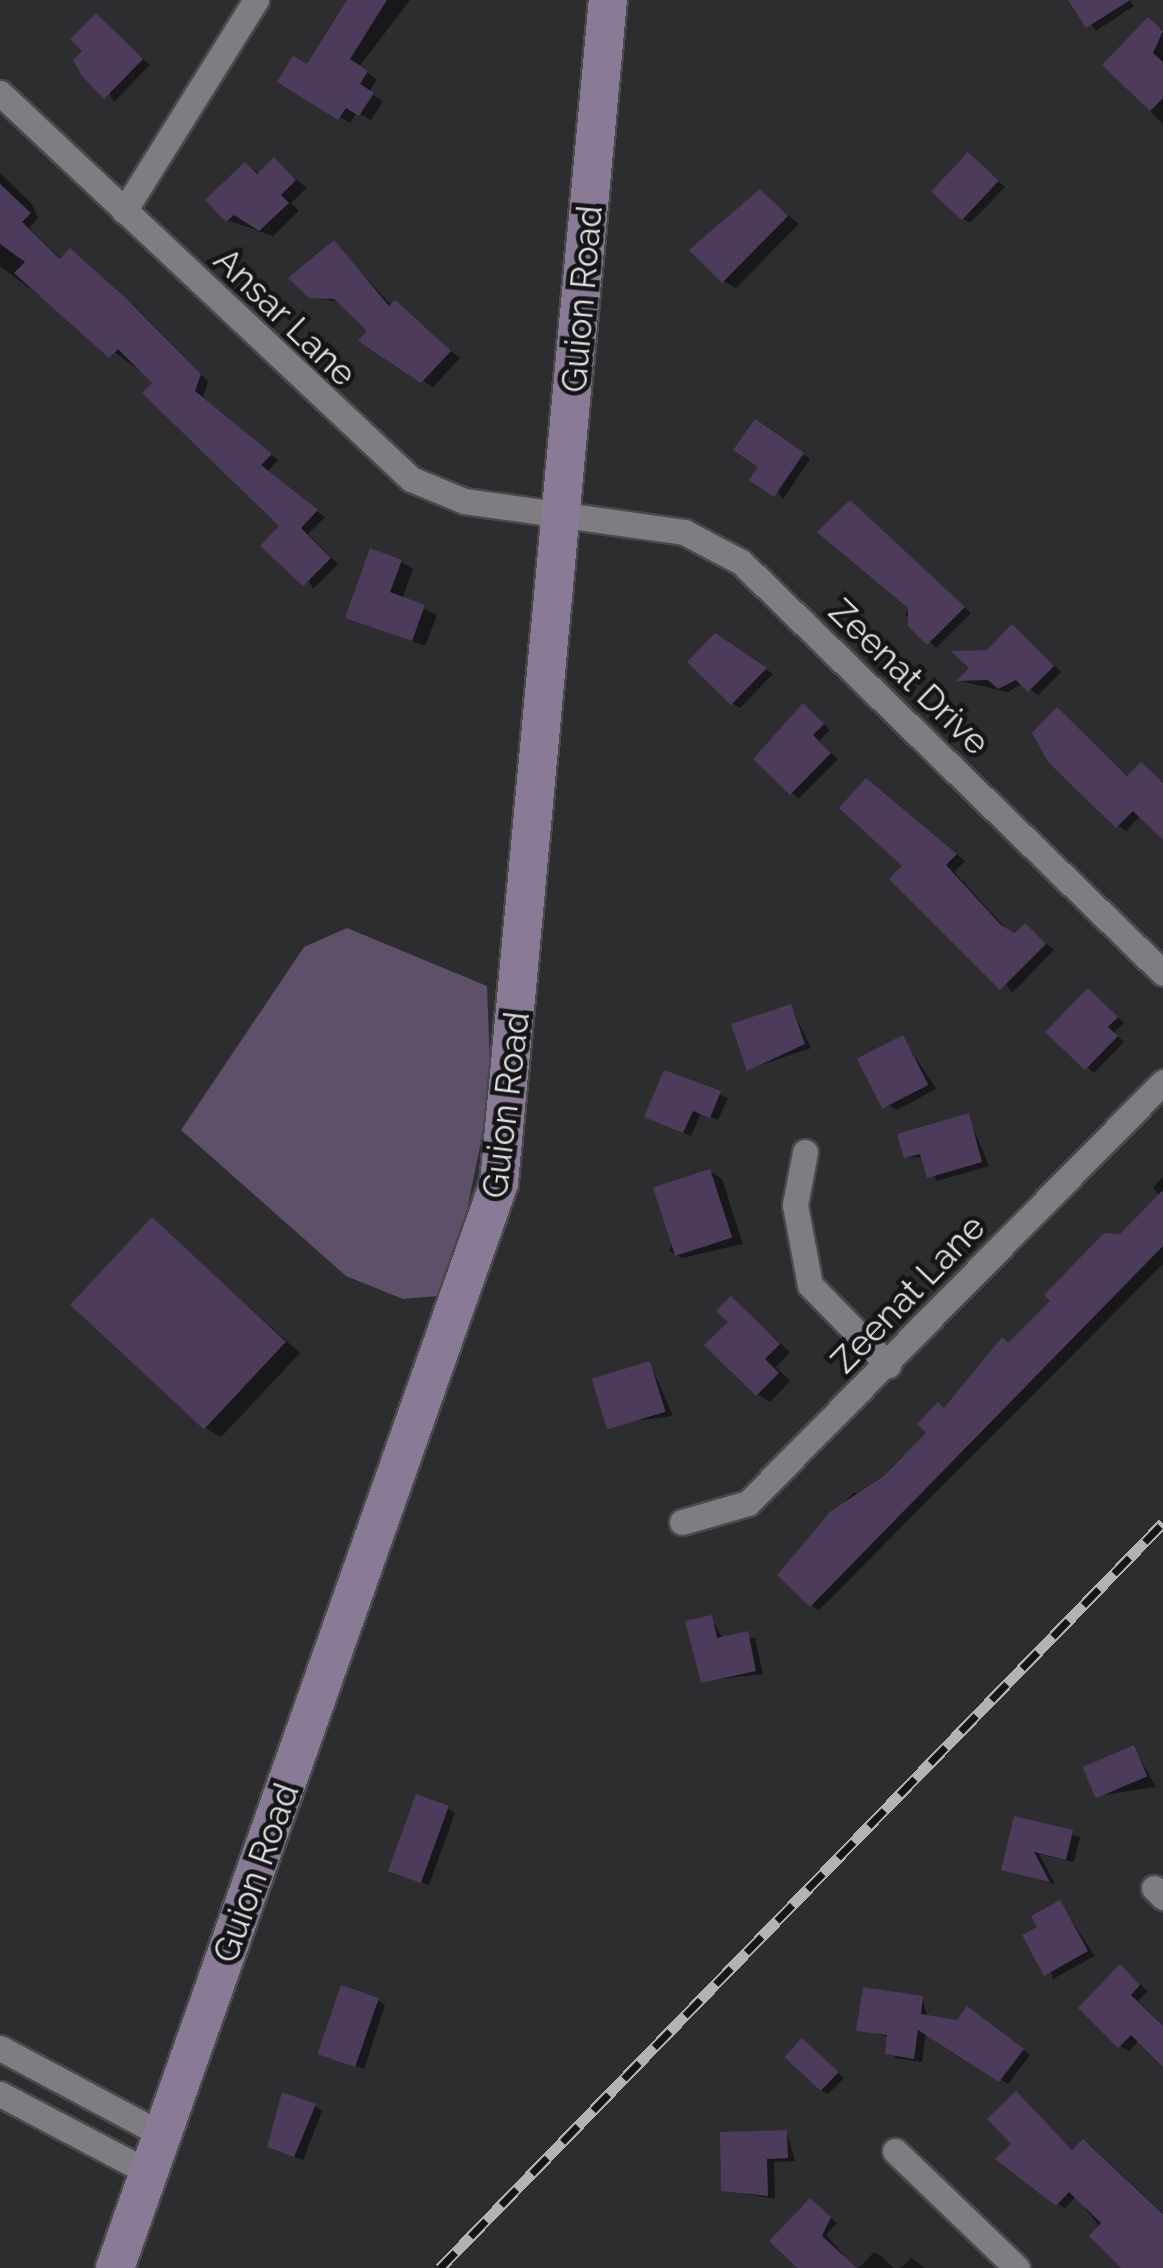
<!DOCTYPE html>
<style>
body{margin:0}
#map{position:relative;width:1163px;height:2268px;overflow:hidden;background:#2d2c2f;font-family:Raleway,sans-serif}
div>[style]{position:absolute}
.green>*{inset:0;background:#5d5068}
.shadow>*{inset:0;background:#0007}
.building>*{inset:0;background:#4d3b5c;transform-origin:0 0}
.roads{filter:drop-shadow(2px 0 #4a494b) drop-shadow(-2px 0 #4a494b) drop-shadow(0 2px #4a494b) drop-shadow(0 -2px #4a494b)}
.street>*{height:25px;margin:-12.5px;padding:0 12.5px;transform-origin:12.5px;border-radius:12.5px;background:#7f7d81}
.secondary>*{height:38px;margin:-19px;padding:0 19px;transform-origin:19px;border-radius:19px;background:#897a95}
.rail>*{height:11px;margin-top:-5.5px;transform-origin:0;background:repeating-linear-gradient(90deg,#151416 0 22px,#b3b2b4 0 44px);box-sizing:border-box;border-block:2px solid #b3b2b4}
span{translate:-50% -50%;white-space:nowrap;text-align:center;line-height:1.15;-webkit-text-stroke:9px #151416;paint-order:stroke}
.street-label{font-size:35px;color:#dfdee0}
</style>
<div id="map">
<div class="green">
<i style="clip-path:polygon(347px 928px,487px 986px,491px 1093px,458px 1254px,437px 1296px,403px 1299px,346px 1276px,181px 1130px,304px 947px)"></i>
</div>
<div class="shadow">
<i style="clip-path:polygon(351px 0,410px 0,359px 67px,377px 79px,369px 92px,383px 101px,371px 120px,357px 112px,350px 123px,280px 81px,308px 67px)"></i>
<i style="clip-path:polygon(1074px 0,1129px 0,1134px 6px,1096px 31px)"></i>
<i style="clip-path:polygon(96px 16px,150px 65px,114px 102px,86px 51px)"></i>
<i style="clip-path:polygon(1149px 20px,1163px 30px,1163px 124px,1106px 65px)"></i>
<i style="clip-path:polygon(969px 155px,1005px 187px,970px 223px,962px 218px)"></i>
<i style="clip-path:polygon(274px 160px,307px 188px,291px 203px,299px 211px,273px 236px,227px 220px,246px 165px,260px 174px)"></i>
<i style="clip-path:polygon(0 173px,32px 204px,38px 218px,29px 228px,62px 260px,79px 256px,136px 307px,208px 381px,203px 398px,278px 460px,268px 471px,325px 517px,308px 534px,338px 564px,313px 589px,283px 526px,156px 383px,0 266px)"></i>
<i style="clip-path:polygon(760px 192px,799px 224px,736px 288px,724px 281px)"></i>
<i style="clip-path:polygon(334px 243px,392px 306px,460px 358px,433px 387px,361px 340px,370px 331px,342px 303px,311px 296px)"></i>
<i style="clip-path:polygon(763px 427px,810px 459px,783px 499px,761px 466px)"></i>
<i style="clip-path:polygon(850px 503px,971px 613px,936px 648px,905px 614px,912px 608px)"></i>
<i style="clip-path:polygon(401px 562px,413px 569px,402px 599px,437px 615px,425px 646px,348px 617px)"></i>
<i style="clip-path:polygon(1013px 627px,1061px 672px,1038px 695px,1023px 683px,1008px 692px,960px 681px)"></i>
<i style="clip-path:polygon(724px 641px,773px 674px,740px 708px,732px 703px)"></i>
<i style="clip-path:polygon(804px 706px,830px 730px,819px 741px,838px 759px,799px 798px,791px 793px)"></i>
<i style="clip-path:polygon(1058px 710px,1129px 777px,1141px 765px,1163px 783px,1163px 834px,1141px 815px,1126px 831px,1118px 826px,1050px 760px)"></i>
<i style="clip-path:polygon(876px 787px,965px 861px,954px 872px,1011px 934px,1025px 926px,1054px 950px,1012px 993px)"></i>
<i style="clip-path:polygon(1088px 991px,1124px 1023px,1114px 1032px,1124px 1042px,1094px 1073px,1048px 1032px)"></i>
<i style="clip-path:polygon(791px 1007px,811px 1048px,749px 1069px)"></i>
<i style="clip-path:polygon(903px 1038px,936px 1089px,897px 1110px,889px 1105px)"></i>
<i style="clip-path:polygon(666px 1073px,728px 1098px,718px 1120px,701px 1113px,691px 1136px,655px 1120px)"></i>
<i style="clip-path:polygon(968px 1116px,989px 1166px,937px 1181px,924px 1158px,906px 1157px)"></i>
<i style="clip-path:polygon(709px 1171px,722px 1179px,743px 1244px,682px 1258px,669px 1251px)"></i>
<i style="clip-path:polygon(1163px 1177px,1163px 1264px,819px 1610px,811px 1605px,781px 1575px,853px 1493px,869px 1493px,1160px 1197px,1153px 1187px)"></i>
<i style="clip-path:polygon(152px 1220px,300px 1353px,221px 1437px,204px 1427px)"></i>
<i style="clip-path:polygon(732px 1299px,790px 1352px,776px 1367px,790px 1381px,770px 1402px,757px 1394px)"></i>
<i style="clip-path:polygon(650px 1363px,673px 1416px,609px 1424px)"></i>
<i style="clip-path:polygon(711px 1618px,723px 1639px,755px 1638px,763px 1674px,703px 1681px)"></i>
<i style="clip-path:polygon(1134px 1748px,1156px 1787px,1096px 1796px)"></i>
<i style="clip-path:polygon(447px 1808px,455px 1813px,429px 1885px,396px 1873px)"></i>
<i style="clip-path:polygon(1016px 1819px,1080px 1837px,1074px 1862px,1039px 1854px,1055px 1884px,1004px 1869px)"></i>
<i style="clip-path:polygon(1060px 1903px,1095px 1956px,1053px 1979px,1040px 1928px)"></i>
<i style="clip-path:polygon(1120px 1968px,1148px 1991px,1138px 2001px,1163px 2026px,1163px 2065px,1139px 2040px,1129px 2051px,1120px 2046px)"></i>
<i style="clip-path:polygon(922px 1998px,928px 2018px,958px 2023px,976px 2014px,1030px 2055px,1008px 2084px,926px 2032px,922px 2062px,895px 2058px,890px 2037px,859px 2030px)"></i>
<i style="clip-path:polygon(378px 2000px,385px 2005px,364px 2069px,329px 2057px)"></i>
<i style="clip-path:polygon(803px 2041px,844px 2078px,828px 2094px,820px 2090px)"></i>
<i style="clip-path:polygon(1016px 2095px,1074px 2151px,1091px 2146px,1163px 2213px,1163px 2268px,1131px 2268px,1076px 2196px,1065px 2208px,1057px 2204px,1015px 2144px)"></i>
<i style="clip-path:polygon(315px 2106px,322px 2111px,303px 2160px,278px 2151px)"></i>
<i style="clip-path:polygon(787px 2133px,795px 2161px,774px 2162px,775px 2199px,724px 2190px)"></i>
<i style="clip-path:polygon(810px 2201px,837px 2223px,826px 2235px,849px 2261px,842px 2268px,801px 2268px)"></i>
<i style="clip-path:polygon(874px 2252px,882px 2257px,893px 2268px,859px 2268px)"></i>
<i style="clip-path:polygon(911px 2258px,919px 2263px,925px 2268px,901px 2268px)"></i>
</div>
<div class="building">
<i style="clip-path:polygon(347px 0,387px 0,350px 59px,368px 71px,360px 84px,374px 93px,359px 116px,346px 108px,338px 120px,277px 82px,293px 56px,307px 64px)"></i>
<i style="clip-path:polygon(1068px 0,1130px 0,1086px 28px)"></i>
<i style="clip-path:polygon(96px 13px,143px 59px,104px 99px,82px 76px,73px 60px,82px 51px,70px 39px)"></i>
<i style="clip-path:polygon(1148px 17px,1163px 31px,1153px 53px,1163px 62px,1163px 98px,1150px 111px,1102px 65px)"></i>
<i style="left:968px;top:152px;width:42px;height:54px;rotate:43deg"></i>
<i style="clip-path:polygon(274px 157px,296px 180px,281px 195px,289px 203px,259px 231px,234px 215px,226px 222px,205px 200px,245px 162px,257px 174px)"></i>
<i style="clip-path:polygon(0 184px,31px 213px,22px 222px,60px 259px,70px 248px,127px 299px,201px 374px,195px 391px,272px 454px,261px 465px,318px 510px,301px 528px,331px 558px,303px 586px,260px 546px,279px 526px,142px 393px,152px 383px,118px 349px,109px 358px,14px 273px,25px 262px,0 244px)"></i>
<i style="clip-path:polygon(760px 189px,788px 216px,722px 283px,689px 250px)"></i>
<i style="clip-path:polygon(334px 240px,389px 306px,395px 300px,451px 351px,421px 383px,358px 341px,367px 331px,334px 299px,309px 298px,288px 278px)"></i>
<i style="clip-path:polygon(755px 419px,804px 453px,774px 497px,749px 480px,758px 467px,733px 450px)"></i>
<i style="clip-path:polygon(850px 500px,965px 607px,927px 645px,908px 626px,908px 608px,817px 532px)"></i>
<i style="clip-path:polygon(370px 548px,402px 560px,390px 592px,425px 605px,412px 641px,345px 618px)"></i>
<i style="clip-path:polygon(1012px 624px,1054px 666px,1028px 692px,1016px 680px,998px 689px,988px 680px,956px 681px,969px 668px,951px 651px,987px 650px)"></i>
<i style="clip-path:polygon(715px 633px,767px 668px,731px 705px,687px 662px)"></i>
<i style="clip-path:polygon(803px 703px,824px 724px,813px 735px,831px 753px,790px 795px,753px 759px)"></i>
<i style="clip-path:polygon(1057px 707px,1127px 776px,1141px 762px,1163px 783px,1163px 840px,1133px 811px,1116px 828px,1048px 762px,1032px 733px)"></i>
<i style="clip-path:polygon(866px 778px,957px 854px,946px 865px,1001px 925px,1014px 933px,1025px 923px,1046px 944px,1000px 990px,889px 879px,902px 866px,839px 808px)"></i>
<i style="clip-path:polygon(1088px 988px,1118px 1017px,1108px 1027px,1118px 1036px,1085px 1070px,1045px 1032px)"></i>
<i style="clip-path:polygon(791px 1004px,805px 1044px,747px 1071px,731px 1024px)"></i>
<i style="left:903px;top:1035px;width:56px;height:52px;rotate:63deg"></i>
<i style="clip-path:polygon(664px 1070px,721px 1091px,710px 1118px,693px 1111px,683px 1133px,644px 1117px)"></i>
<i style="clip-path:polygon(969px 1113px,982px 1162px,927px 1178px,920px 1154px,904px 1158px,897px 1134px)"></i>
<i style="left:710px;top:1169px;width:72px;height:60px;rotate:72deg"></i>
<i style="clip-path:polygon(1163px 1190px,1163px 1246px,810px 1607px,777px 1575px,831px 1511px,884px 1476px,926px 1433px,917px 1424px,938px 1402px,944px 1408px,1002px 1337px,1008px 1343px,1050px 1301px,1044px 1295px,1104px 1233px,1120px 1234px)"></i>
<i style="left:152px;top:1217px;width:183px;height:120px;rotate:43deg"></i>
<i style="clip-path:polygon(731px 1296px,780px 1344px,765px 1359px,779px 1373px,756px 1396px,704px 1345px,728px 1322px,716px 1311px)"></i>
<i style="left:650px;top:1361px;width:53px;height:61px;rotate:73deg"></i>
<i style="clip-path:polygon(712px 1615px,717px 1638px,748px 1631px,756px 1671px,701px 1683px,685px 1621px)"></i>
<i style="left:1134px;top:1745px;width:34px;height:56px;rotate:67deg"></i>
<i style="left:416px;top:1794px;width:35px;height:82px;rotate:20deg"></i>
<i style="clip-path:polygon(1014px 1816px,1073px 1830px,1066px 1860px,1034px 1852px,1050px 1882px,1001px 1870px)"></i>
<i style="clip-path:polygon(1060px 1900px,1088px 1951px,1044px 1976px,1022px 1935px,1037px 1927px,1031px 1916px)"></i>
<i style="clip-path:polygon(1120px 1964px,1140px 1985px,1131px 1995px,1163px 2026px,1163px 2067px,1131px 2035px,1118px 2048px,1078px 2008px)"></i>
<i style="left:341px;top:1985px;width:40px;height:73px;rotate:19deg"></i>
<i style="clip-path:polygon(863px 1987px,923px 1996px,921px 2014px,957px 2020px,967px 2006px,1024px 2049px,999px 2082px,918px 2030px,914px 2059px,885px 2054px,887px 2035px,856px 2031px)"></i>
<i style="left:802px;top:2038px;width:50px;height:26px;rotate:43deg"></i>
<i style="clip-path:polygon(1016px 2091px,1072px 2150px,1083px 2139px,1163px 2214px,1163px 2268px,1121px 2268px,1089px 2236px,1101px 2223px,1069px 2192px,1056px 2206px,995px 2159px,1011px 2144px,987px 2119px)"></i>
<i style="clip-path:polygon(282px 2092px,316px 2104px,294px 2157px,267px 2147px)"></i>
<i style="clip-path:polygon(787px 2130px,788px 2158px,767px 2159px,768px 2196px,721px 2191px,720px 2132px)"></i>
<i style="clip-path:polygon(810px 2198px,831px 2217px,822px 2236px,857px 2268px,797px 2268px,769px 2241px)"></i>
</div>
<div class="roads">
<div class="street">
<i style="left:0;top:93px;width:564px;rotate:43.2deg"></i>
<i style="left:411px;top:479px;width:57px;rotate:22.5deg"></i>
<i style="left:464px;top:501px;width:222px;rotate:8deg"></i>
<i style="left:684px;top:532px;width:64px;rotate:27.8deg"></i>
<i style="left:741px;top:562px;width:589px;rotate:44.24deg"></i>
<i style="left:124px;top:211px;width:249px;rotate:-58deg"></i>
<i style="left:805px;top:1152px;width:54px;rotate:100.7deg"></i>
<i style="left:795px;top:1205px;width:81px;rotate:79.4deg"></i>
<i style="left:810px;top:1285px;width:112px;rotate:45.7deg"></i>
<i style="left:682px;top:1522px;width:69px;rotate:-16.1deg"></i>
<i style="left:748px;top:1503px;width:591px;rotate:-45.41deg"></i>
<i style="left:1154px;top:1888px;width:13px;rotate:45deg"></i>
<i style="left:0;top:2048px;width:183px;rotate:28.1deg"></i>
<i style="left:0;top:2094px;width:167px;rotate:27.8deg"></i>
<i style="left:895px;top:2151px;width:169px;rotate:43.8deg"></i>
</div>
<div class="secondary">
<i style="left:115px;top:2268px;width:1151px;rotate:-70.51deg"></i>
<i style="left:499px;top:1183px;width:1188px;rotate:-84.74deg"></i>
</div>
</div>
<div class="rail">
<i style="left:440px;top:2268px;width:1038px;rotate:-45.86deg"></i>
</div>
<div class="street-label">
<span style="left:582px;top:299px;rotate:-85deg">Guion Road</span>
<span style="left:285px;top:317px;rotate:44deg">Ansar Lane</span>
<span style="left:909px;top:677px;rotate:44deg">Zeenat Drive</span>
<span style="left:506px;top:1105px;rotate:-83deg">Guion Road</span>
<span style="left:908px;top:1294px;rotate:-46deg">Zeenat Lane</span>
<span style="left:256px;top:1873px;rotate:-70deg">Guion Road</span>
</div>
</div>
